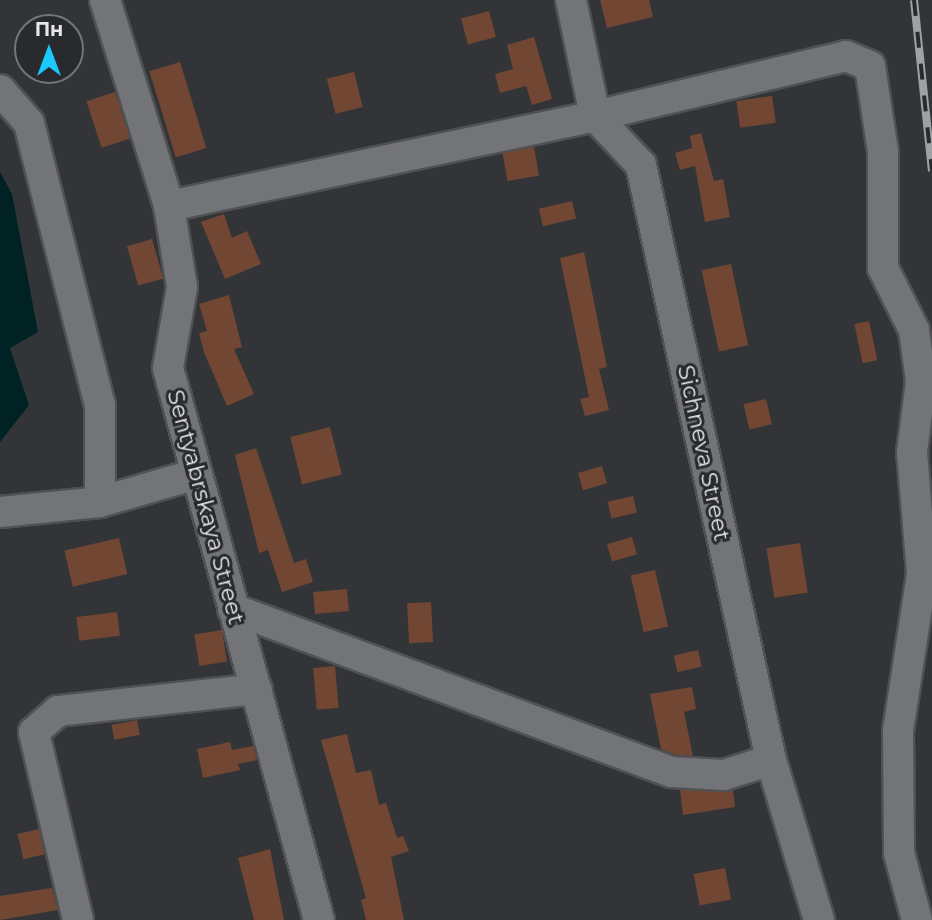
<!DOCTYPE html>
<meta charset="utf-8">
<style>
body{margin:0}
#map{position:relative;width:932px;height:920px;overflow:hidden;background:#323437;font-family:Montserrat,sans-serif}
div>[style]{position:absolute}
.water>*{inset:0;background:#002223}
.building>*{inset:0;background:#714734;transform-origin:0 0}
.roads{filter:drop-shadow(2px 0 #4f5153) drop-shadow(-2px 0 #4f5153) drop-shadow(0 2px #4f5153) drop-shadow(0 -2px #4f5153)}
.minor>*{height:30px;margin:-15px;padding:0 15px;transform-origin:15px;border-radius:15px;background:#727477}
.rail>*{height:8px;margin-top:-4px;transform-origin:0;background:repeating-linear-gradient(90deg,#282a2d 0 16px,#a0a1a4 0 32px);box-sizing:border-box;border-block:2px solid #a0a1a4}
span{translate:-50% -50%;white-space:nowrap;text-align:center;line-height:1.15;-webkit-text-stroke:6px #282a2d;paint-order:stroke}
.street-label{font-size:23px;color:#e6e7e9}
.north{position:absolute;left:14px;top:14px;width:70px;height:70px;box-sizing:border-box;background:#282a2d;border:2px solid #747678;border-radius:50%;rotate:0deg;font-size:19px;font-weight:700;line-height:28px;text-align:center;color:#e6e7e9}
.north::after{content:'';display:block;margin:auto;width:24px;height:32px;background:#1bc9fc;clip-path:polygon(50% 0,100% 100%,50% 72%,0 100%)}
</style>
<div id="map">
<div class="water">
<i style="clip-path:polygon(0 172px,12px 194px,38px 332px,10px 348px,29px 405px,0 442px)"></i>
</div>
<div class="building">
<i style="clip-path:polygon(600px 0,649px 0,653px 17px,607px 28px)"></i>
<i style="left:489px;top:11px;width:27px;height:29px;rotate:75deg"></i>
<i style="clip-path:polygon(534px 37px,552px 99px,532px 105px,526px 86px,500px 93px,495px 74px,513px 69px,507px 45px)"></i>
<i style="left:180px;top:62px;width:90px;height:32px;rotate:73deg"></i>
<i style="left:354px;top:72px;width:36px;height:28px;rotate:76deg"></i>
<i style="left:115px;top:92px;width:49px;height:30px;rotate:72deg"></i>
<i style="left:772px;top:96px;width:27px;height:36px;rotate:82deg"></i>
<i style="clip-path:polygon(701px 133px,714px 181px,723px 179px,730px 217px,705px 222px,695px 166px,680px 170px,675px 153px,692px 148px,690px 136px)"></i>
<i style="left:534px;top:147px;width:29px;height:32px;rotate:80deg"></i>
<i style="left:572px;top:201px;width:18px;height:34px;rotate:77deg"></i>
<i style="clip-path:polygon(224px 214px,232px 238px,247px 231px,261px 264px,225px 279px,201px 222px)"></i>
<i style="left:152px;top:239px;width:41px;height:26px;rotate:74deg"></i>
<i style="clip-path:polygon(584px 252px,607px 367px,599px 369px,609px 410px,585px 416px,580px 399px,589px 397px,560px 258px)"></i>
<i style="left:731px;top:264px;width:83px;height:30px;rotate:78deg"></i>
<i style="clip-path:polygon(229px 295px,242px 347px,234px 349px,254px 394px,227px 406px,204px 352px,199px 333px,207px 331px,199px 304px)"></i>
<i style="left:869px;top:321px;width:40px;height:15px;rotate:78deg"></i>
<i style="left:766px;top:399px;width:26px;height:23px;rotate:77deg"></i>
<i style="left:330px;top:427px;width:49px;height:41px;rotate:76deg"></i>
<i style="clip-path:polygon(256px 448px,294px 563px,306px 559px,313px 582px,282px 592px,268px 550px,259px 553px,235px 455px)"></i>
<i style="left:602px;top:466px;width:18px;height:25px;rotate:74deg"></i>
<i style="left:633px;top:496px;width:17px;height:26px;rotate:77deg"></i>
<i style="left:632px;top:537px;width:18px;height:26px;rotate:74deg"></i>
<i style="left:119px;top:538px;width:37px;height:56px;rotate:77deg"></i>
<i style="left:800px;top:543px;width:50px;height:34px;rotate:81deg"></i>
<i style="left:655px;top:570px;width:58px;height:25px;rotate:77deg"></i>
<i style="left:347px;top:589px;width:22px;height:34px;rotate:85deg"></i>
<i style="left:431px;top:602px;width:40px;height:24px;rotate:87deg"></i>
<i style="left:117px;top:612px;width:24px;height:41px;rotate:83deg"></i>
<i style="left:222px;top:630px;width:32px;height:28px;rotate:81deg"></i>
<i style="left:698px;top:650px;width:17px;height:25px;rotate:77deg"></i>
<i style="left:335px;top:666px;width:42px;height:22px;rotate:85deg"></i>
<i style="clip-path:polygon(692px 687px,696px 709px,684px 712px,693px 756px,676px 755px,661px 749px,650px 694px)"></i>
<i style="left:137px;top:720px;width:15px;height:26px;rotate:79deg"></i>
<i style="clip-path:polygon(347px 734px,356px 773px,371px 770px,379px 805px,386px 803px,397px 838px,403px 836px,409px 851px,391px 857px,404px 920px,366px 920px,361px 900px,366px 898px,321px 740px)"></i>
<i style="clip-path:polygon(230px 742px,232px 750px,253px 746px,257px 760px,238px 764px,240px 770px,203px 778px,197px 749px)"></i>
<i style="clip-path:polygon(680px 790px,733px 790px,735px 807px,683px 815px)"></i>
<i style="left:39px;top:829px;width:26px;height:22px;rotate:77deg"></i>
<i style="clip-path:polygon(270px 849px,284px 920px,254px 920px,238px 858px)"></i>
<i style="left:725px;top:868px;width:32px;height:32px;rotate:79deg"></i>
<i style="clip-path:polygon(52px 888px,58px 910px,0 920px,0 896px)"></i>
</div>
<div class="roads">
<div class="minor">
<i style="left:105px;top:0;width:216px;rotate:72.7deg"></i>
<i style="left:169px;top:206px;width:82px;rotate:80.9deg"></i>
<i style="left:182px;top:287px;width:82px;rotate:99.8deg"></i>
<i style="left:168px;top:368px;width:572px;rotate:74.7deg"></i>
<i style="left:571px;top:0;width:118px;rotate:78.3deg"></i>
<i style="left:595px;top:116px;width:67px;rotate:46.8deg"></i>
<i style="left:641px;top:165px;width:609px;rotate:77.68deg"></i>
<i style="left:771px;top:760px;width:167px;rotate:73.3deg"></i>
<i style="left:0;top:90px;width:44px;rotate:48.7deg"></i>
<i style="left:29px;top:123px;width:291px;rotate:75.9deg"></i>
<i style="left:100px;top:405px;width:97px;rotate:90deg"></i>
<i style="left:169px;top:206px;width:435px;rotate:-11.9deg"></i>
<i style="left:595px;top:116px;width:258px;rotate:-13.4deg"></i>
<i style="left:846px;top:56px;width:26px;rotate:23deg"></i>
<i style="left:870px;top:66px;width:87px;rotate:81.4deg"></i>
<i style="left:883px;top:152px;width:116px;rotate:90deg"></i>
<i style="left:883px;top:268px;width:69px;rotate:63.4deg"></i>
<i style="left:914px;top:330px;width:51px;rotate:82.2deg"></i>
<i style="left:921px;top:381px;width:72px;rotate:97.2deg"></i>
<i style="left:912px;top:452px;width:122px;rotate:85.3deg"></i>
<i style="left:922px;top:574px;width:159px;rotate:98.7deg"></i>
<i style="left:898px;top:731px;width:122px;rotate:89.5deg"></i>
<i style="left:899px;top:853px;width:69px;rotate:75deg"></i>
<i style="left:0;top:512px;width:100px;rotate:-5.7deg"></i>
<i style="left:100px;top:502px;width:97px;rotate:-16.2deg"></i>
<i style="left:233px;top:609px;width:468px;rotate:20.4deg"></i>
<i style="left:672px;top:772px;width:52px;rotate:3.3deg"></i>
<i style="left:724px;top:775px;width:49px;rotate:-17.7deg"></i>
<i style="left:78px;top:920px;width:193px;rotate:-103.2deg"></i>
<i style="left:34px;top:732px;width:32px;rotate:-41deg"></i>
<i style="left:58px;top:711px;width:200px;rotate:-6.3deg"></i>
</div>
</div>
<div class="rail">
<i style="left:914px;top:0;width:172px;rotate:84deg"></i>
</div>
<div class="street-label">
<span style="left:704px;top:453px;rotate:78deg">Sichneva Street</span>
<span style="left:206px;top:507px;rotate:75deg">Sentyabrskaya Street</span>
</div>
<div class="north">Пн</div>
</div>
